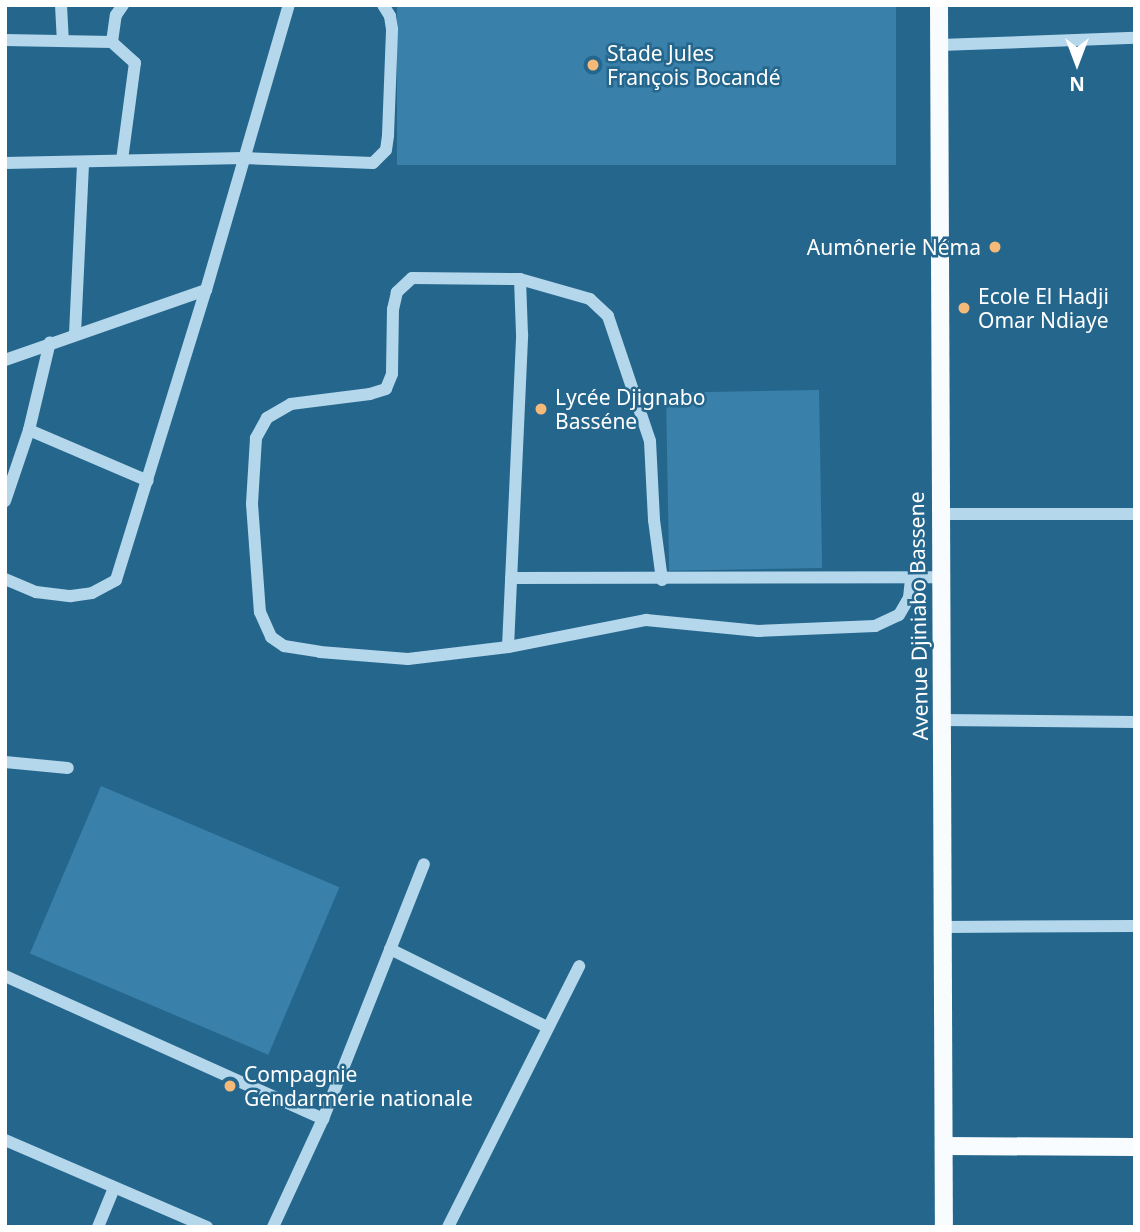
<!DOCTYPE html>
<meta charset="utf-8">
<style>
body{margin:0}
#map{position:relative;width:1140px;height:1232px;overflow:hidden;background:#25668d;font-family:"Noto Sans",sans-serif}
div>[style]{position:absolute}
.green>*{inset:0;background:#3981aa;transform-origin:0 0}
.minor>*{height:12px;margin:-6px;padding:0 6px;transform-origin:6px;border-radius:6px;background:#b4d7eb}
.major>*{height:18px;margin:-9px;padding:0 9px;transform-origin:9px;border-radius:9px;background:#f8fcff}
.dots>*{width:19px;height:19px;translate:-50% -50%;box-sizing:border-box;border:4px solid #25668d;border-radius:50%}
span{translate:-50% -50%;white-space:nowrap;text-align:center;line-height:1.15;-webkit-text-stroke:5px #25668d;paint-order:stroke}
.poi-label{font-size:21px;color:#fff}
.left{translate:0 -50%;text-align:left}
.right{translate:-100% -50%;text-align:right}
.street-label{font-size:21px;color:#fff}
.frame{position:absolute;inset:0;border:7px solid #fff;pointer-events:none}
.north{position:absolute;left:1042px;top:28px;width:70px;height:70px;-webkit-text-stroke:5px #25668d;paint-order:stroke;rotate:180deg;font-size:19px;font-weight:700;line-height:28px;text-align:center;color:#fff}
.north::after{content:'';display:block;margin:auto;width:24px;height:32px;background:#fff;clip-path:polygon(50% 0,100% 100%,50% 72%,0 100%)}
</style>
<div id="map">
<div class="green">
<i style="left:397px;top:5px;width:499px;height:160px"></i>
<i style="left:819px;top:390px;width:178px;height:153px;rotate:89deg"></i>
<i style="left:101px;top:786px;width:259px;height:182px;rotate:23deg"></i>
</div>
<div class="minor">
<i style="left:61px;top:5px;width:35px;rotate:87deg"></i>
<i style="left:5px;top:40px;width:107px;rotate:1.1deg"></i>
<i style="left:940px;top:45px;width:195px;rotate:-2.1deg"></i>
<i style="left:122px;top:160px;width:98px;rotate:-82.4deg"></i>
<i style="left:135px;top:63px;width:31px;rotate:-138deg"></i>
<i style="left:112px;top:42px;width:27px;rotate:-82deg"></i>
<i style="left:116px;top:15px;width:12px;rotate:-55deg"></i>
<i style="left:5px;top:163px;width:239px;rotate:-1.2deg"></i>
<i style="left:244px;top:158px;width:129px;rotate:2.2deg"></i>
<i style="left:373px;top:163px;width:18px;rotate:-45deg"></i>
<i style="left:386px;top:150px;width:15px;rotate:-82deg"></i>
<i style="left:388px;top:135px;width:106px;rotate:-87.8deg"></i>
<i style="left:392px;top:29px;width:13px;rotate:-99deg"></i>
<i style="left:390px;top:16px;width:13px;rotate:-122deg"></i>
<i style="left:75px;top:334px;width:172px;rotate:-87.3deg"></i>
<i style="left:5px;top:360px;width:213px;rotate:-19.2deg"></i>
<i style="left:29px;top:430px;width:129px;rotate:23.2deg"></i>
<i style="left:5px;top:501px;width:75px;rotate:-71.3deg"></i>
<i style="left:29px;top:430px;width:90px;rotate:-76.6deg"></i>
<i style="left:940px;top:514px;width:195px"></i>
<i style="left:511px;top:578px;width:428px;rotate:-0.1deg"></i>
<i style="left:5px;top:579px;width:34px;rotate:23deg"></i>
<i style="left:36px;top:592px;width:35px;rotate:7deg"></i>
<i style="left:71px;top:596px;width:21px;rotate:-8deg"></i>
<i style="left:92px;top:593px;width:27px;rotate:-28deg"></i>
<i style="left:116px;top:580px;width:304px;rotate:-72.8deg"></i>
<i style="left:206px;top:290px;width:297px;rotate:-73.8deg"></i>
<i style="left:662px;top:580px;width:61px;rotate:-97.6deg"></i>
<i style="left:654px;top:520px;width:79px;rotate:-92.9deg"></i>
<i style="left:650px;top:441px;width:132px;rotate:-108.6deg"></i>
<i style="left:608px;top:316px;width:25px;rotate:-137deg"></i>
<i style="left:590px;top:299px;width:73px;rotate:-164.1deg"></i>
<i style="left:520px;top:279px;width:108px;rotate:-179.5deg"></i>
<i style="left:412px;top:278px;width:21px;rotate:137deg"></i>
<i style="left:397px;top:292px;width:17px;rotate:103deg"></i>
<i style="left:393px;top:309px;width:65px;rotate:90.9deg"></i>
<i style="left:392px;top:374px;width:16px;rotate:112deg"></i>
<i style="left:386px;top:389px;width:17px;rotate:163deg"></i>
<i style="left:370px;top:394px;width:80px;rotate:172.8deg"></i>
<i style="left:291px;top:404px;width:28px;rotate:150deg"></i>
<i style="left:267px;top:418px;width:23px;rotate:119deg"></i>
<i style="left:256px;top:438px;width:66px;rotate:93.5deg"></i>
<i style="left:252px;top:504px;width:108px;rotate:85.8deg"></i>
<i style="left:260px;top:612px;width:27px;rotate:66deg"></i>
<i style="left:271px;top:637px;width:16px;rotate:35deg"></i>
<i style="left:284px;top:646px;width:36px;rotate:9deg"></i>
<i style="left:320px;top:652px;width:88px;rotate:4.5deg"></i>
<i style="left:408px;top:659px;width:101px;rotate:-6.8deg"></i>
<i style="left:508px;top:647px;width:141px;rotate:-11.1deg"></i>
<i style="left:646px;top:620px;width:113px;rotate:5.6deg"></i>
<i style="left:758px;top:631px;width:117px;rotate:-2.4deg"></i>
<i style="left:875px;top:626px;width:26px;rotate:-25deg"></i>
<i style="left:899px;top:615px;width:20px;rotate:-60deg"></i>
<i style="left:909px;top:598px;width:20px;rotate:-84deg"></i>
<i style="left:508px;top:647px;width:313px;rotate:-87.4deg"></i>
<i style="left:522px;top:334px;width:55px;rotate:-92.1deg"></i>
<i style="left:942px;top:720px;width:193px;rotate:0.6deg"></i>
<i style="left:5px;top:762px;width:63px;rotate:5.4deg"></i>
<i style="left:943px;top:927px;width:192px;rotate:-0.3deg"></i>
<i style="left:390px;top:949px;width:175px;rotate:26.4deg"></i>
<i style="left:5px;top:976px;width:349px;rotate:24.2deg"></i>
<i style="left:5px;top:1140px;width:220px;rotate:23.3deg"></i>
<i style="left:98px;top:1227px;width:42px;rotate:-67.7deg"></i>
<i style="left:273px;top:1227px;width:119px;rotate:-65.2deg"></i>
<i style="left:323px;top:1119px;width:274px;rotate:-68.4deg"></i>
<i style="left:448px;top:1227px;width:292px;rotate:-63.3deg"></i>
</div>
<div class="major">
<i style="left:939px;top:5px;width:1222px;rotate:89.77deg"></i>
<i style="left:945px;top:1146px;width:190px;rotate:0.3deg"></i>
</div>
<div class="dots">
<i style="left:593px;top:65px;background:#f5ba78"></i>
<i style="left:995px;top:247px;background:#f5ba78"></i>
<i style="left:964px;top:308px;background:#f5ba78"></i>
<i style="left:541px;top:409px;background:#f5ba78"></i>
<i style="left:230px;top:1086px;background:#f5ba78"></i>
</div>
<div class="poi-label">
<span class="left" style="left:607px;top:65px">Stade Jules<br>François Bocandé</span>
<span class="right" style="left:981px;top:247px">Aumônerie Néma</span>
<span class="left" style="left:978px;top:308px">Ecole El Hadji<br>Omar Ndiaye</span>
<span class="left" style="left:555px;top:409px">Lycée Djignabo<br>Basséne</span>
<span class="left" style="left:244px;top:1086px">Compagnie<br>Gendarmerie nationale</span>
</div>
<div class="street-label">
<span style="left:918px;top:616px;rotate:-91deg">Avenue Djiniabo Bassene</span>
</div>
<div class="frame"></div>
<div class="north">N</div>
</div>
